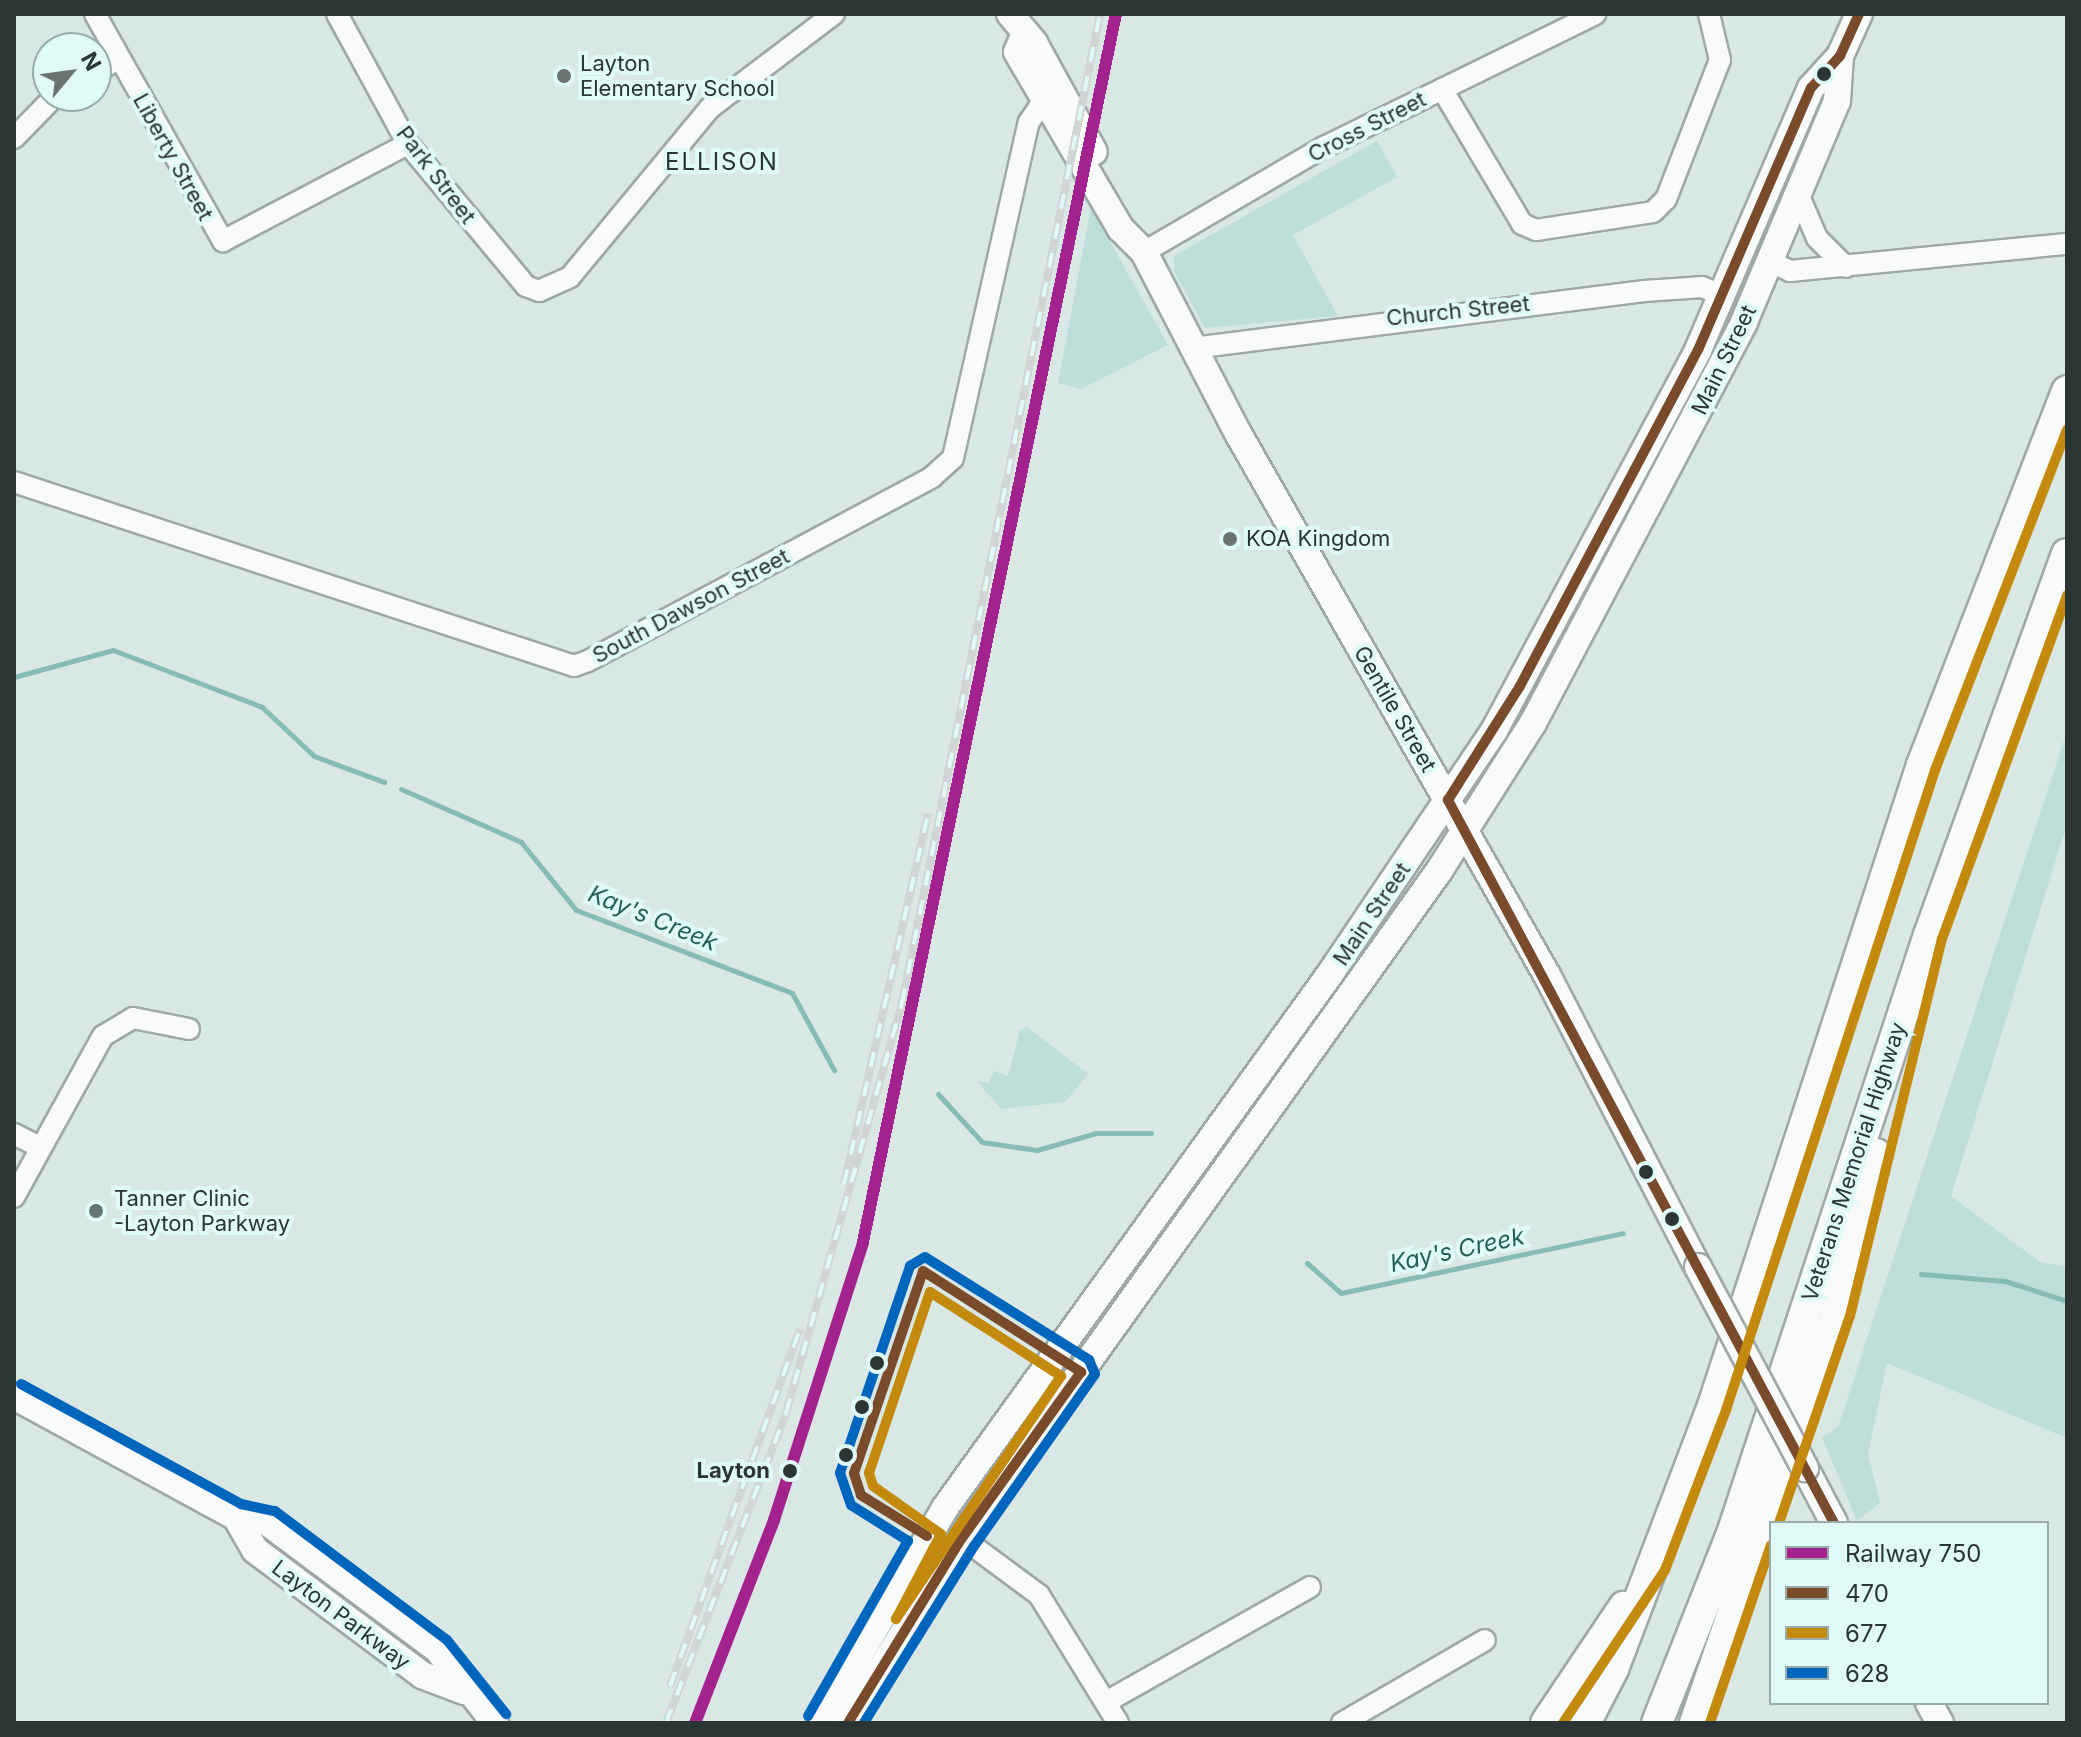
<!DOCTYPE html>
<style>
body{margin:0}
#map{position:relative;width:2081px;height:1737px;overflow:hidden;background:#d9e7e5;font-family:Inter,sans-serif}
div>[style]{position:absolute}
.green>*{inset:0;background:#bdded9}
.stream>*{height:5px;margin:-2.5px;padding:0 2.5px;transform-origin:2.5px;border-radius:2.5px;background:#86bcb5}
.roads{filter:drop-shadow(2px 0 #9ea8a7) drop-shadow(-2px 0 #9ea8a7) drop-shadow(0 2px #9ea8a7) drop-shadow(0 -2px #9ea8a7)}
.minor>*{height:20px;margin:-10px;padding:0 10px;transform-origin:10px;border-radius:10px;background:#f9fbfb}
.major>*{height:26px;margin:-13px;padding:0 13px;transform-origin:13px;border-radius:13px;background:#f9fbfb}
.highway>*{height:30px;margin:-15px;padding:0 15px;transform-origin:15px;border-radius:15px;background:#f9fbfb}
.rail>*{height:8px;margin-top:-4px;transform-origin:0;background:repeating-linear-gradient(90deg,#e0fbf7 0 15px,#d1d5d5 0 30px);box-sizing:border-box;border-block:2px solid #d1d5d5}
.bridges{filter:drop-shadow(2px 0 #9ea8a7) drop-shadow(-2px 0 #9ea8a7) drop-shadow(0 2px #9ea8a7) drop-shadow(0 -2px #9ea8a7)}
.major-bridge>*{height:26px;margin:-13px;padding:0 13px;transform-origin:13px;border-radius:13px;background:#f9fbfb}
.bus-1>*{height:10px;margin:-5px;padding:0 5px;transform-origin:5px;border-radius:5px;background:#7a4b2a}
.bus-2>*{height:10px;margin:-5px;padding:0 5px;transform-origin:5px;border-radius:5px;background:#c48a0d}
.bus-3>*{height:10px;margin:-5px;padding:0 5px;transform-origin:5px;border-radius:5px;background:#0065bd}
.rail-1>*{height:12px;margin:-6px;padding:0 6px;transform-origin:6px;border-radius:6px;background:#a4228e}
.dots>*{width:22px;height:22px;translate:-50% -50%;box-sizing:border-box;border:4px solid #e0fbf7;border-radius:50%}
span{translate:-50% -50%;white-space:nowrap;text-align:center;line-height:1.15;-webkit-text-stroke:8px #e0fbf7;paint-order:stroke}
.poi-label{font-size:22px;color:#2b3534}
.left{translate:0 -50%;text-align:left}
.street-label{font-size:22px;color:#2b3534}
.stop-label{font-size:22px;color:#2b3534;font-weight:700}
.right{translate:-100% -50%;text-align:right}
.neighbourhood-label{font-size:24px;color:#2b3534;letter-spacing:2px}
.water-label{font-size:24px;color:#25605a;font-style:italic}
.frame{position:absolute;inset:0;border:16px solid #2b3534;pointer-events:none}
.legend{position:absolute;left:1769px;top:1521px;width:280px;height:184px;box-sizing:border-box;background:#e0fbf7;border:2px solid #98aca9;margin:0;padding:10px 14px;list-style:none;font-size:24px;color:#2b3534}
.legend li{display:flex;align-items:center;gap:16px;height:40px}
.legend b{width:40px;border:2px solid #98aca9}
.north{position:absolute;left:32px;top:32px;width:80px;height:80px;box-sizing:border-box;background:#e0fbf7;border:2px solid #98aca9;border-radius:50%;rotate:61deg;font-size:22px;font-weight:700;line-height:32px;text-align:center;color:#2b3534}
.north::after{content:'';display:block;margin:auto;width:28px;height:36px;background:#687372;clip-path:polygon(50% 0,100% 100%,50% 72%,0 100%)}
</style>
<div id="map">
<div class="green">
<i style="clip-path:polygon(1377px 141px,1397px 177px,1293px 235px,1338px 316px,1205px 328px,1174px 271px,1174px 256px)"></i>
<i style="clip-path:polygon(1091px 208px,1168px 345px,1081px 389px,1058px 383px)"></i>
<i style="clip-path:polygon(2067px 731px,2067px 824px,1951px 1196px,2040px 1262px,2067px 1267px,2067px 1438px,1887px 1363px,1868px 1454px,1880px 1503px,1857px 1521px,1822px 1437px,1838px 1427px)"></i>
<i style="clip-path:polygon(1027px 1027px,1088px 1074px,1065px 1102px,1001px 1109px,977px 1081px,989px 1083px,994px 1071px,1008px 1076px,1020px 1030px)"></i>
</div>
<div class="stream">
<i style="left:14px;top:677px;width:103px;rotate:-15.3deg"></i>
<i style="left:113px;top:650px;width:160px;rotate:20.9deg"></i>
<i style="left:262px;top:707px;width:71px;rotate:43.3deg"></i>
<i style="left:314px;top:756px;width:75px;rotate:20.4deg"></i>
<i style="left:401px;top:789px;width:131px;rotate:23.8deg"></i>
<i style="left:521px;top:842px;width:87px;rotate:51deg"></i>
<i style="left:576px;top:910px;width:231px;rotate:21deg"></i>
<i style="left:792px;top:993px;width:88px;rotate:61.4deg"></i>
<i style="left:938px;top:1094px;width:65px;rotate:47.5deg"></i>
<i style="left:982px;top:1142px;width:56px;rotate:8.3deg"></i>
<i style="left:1037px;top:1150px;width:61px;rotate:-16.1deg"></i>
<i style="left:1096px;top:1133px;width:55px"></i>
<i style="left:1307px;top:1263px;width:45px;rotate:41.4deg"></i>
<i style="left:1341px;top:1293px;width:288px;rotate:-12deg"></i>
<i style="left:1921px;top:1274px;width:84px;rotate:4.8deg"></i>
<i style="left:2005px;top:1281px;width:65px;rotate:17.9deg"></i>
</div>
<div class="roads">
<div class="minor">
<i style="left:95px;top:14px;width:261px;rotate:60.6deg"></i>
<i style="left:223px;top:241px;width:209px;rotate:-27.7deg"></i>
<i style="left:337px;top:14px;width:148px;rotate:61.4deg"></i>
<i style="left:408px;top:144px;width:185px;rotate:50.3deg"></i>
<i style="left:526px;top:286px;width:14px;rotate:21deg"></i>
<i style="left:539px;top:291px;width:34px;rotate:-24deg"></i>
<i style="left:570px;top:277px;width:219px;rotate:-50.4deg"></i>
<i style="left:710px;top:108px;width:156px;rotate:-37.2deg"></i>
<i style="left:96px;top:72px;width:26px;rotate:-31deg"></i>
<i style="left:1442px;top:89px;width:157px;rotate:59.3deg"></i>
<i style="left:1522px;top:224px;width:15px;rotate:23deg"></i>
<i style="left:1536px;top:230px;width:118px;rotate:-8.7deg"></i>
<i style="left:1653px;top:212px;width:18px;rotate:-45deg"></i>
<i style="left:1666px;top:199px;width:149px;rotate:-68.8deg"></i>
<i style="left:1720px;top:60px;width:47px;rotate:-103.4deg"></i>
<i style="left:14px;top:138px;width:59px;rotate:-45.7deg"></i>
<i style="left:1798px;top:194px;width:48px;rotate:66.6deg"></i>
<i style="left:1817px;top:238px;width:41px;rotate:45deg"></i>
<i style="left:1144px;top:252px;width:208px;rotate:-30.3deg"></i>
<i style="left:1324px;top:147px;width:302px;rotate:-26.1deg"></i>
<i style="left:1771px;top:262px;width:21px;rotate:25deg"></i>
<i style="left:1790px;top:271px;width:278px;rotate:-5.6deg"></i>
<i style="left:1193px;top:348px;width:455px;rotate:-7.2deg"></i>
<i style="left:1644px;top:291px;width:58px;rotate:-3.9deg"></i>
<i style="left:1702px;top:287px;width:22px;rotate:22deg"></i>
<i style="left:14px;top:482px;width:589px;rotate:18.19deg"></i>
<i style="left:574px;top:666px;width:15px;rotate:-20deg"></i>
<i style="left:588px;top:661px;width:390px;rotate:-28.1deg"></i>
<i style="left:932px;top:477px;width:28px;rotate:-42deg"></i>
<i style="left:953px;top:458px;width:344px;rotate:-77.3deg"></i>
<i style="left:1029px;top:122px;width:27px;rotate:-56deg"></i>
<i style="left:14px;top:1134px;width:29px;rotate:27deg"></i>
<i style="left:14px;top:1197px;width:184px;rotate:-61.1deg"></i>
<i style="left:103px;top:1036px;width:35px;rotate:-31deg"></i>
<i style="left:133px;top:1018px;width:57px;rotate:11.1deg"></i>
<i style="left:962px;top:1538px;width:96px;rotate:36.5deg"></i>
<i style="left:1039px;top:1595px;width:150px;rotate:58.3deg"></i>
<i style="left:1106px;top:1702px;width:234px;rotate:-29.4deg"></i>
<i style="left:1342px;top:1723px;width:165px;rotate:-30.1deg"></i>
</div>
<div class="major">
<i style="left:1010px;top:14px;width:38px;rotate:50deg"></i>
<i style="left:1034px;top:43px;width:124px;rotate:61.2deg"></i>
<i style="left:1023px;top:38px;width:15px;rotate:113deg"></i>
<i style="left:1017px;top:52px;width:205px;rotate:59.6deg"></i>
<i style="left:1121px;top:229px;width:33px;rotate:45deg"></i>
<i style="left:1144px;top:252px;width:206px;rotate:62.6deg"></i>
<i style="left:1239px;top:435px;width:624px;rotate:60.31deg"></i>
<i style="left:1548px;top:977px;width:326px;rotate:62.7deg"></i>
<i style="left:14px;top:1396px;width:253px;rotate:28.6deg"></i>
<i style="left:236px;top:1517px;width:31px;rotate:9deg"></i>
<i style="left:267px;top:1522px;width:214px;rotate:36.8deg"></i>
<i style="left:438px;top:1650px;width:93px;rotate:52deg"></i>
<i style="left:1805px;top:1468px;width:62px;rotate:62.2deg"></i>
<i style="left:236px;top:1517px;width:38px;rotate:60deg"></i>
<i style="left:255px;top:1550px;width:209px;rotate:36.8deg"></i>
<i style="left:422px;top:1675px;width:45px;rotate:20.9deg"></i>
<i style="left:1929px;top:1703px;width:23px;rotate:61deg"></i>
<i style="left:820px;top:1723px;width:249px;rotate:-59.8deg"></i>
<i style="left:945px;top:1508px;width:658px;rotate:-54.21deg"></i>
<i style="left:1330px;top:974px;width:293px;rotate:-56deg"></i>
<i style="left:1494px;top:731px;width:432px;rotate:-61.8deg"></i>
<i style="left:1698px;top:350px;width:285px;rotate:-66.7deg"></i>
<i style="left:1811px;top:88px;width:43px;rotate:-47.8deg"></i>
<i style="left:1840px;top:56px;width:46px;rotate:-65.7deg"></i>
<i style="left:848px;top:1723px;width:217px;rotate:-58.4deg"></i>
<i style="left:962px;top:1538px;width:820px;rotate:-54.43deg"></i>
<i style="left:1439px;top:871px;width:175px;rotate:-57.6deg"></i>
<i style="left:1533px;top:723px;width:453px;rotate:-62.2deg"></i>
<i style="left:1744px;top:322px;width:240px;rotate:-67.2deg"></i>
<i style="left:1837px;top:101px;width:45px;rotate:-86.2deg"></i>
</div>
<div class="highway">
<i style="left:1546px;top:1723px;width:140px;rotate:-56.1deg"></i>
<i style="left:1585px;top:1723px;width:61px;rotate:-62.6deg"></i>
<i style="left:1613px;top:1669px;width:281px;rotate:-69.2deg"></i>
<i style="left:1713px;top:1406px;width:674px;rotate:-71.94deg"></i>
<i style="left:1922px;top:765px;width:401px;rotate:-68.8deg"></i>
<i style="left:1657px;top:1723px;width:206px;rotate:-68.4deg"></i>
<i style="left:1733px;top:1531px;width:627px;rotate:-71.8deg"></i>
<i style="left:1929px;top:935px;width:405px;rotate:-70.1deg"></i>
<i style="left:1695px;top:1723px;width:434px;rotate:-71deg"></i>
<i style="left:1836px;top:1313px;width:164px;rotate:-75.9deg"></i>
</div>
</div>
<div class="rail">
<i style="left:844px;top:1184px;width:380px;rotate:-77.2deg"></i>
<i style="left:670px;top:1686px;width:380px;rotate:-70deg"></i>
<i style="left:666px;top:1723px;width:332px;rotate:-68.8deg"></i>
<i style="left:786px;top:1413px;width:426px;rotate:-74.2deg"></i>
<i style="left:902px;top:1003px;width:1009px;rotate:-78.68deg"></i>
</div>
<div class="bridges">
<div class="major-bridge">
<i style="left:1698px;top:1267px;width:228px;rotate:62deg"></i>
</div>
</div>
<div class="bus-1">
<i style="left:1834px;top:1523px;width:820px;rotate:-118.1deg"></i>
<i style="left:1448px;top:800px;width:135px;rotate:-57.7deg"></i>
<i style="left:1520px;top:686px;width:380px;rotate:-62.1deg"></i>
<i style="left:1698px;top:350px;width:285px;rotate:-66.7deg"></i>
<i style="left:1811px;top:88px;width:43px;rotate:-47.8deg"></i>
<i style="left:1840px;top:56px;width:46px;rotate:-65.7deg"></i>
<i style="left:927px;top:1536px;width:78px;rotate:-148.2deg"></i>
<i style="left:861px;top:1495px;width:23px;rotate:-108deg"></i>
<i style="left:854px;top:1473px;width:213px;rotate:-71.1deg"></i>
<i style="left:923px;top:1271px;width:188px;rotate:32.6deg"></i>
<i style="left:848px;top:1723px;width:217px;rotate:-58.4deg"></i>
<i style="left:962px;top:1538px;width:204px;rotate:-54.4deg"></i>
</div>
<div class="bus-2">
<i style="left:930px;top:1292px;width:156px;rotate:32.7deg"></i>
<i style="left:1061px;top:1376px;width:294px;rotate:124.2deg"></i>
<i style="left:896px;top:1619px;width:96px;rotate:-62.1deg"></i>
<i style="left:941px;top:1534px;width:83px;rotate:-144.8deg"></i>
<i style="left:873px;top:1486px;width:14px;rotate:-107deg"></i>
<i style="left:869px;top:1473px;width:191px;rotate:-71.4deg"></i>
<i style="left:1779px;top:1523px;width:219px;rotate:-71.1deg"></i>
<i style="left:1850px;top:1316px;width:388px;rotate:-76.3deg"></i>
<i style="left:1942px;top:939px;width:366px;rotate:-70deg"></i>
<i style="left:1563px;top:1723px;width:184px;rotate:-56.3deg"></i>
<i style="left:1665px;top:1570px;width:171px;rotate:-69.1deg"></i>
<i style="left:1726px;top:1410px;width:673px;rotate:-71.91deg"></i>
<i style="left:1935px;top:770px;width:365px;rotate:-68.8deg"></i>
<i style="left:1710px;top:1723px;width:188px;rotate:-71.1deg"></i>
</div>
<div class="bus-3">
<i style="left:21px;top:1384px;width:251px;rotate:28.6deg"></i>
<i style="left:241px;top:1504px;width:35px;rotate:12deg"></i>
<i style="left:275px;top:1511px;width:215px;rotate:36.9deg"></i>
<i style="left:447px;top:1640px;width:95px;rotate:51.4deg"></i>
<i style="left:808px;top:1716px;width:202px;rotate:-60.3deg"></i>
<i style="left:908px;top:1541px;width:67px;rotate:-147.7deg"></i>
<i style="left:851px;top:1505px;width:34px;rotate:-109deg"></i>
<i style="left:840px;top:1473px;width:219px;rotate:-71.3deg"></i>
<i style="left:910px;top:1266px;width:17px;rotate:-31deg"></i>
<i style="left:925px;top:1257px;width:194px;rotate:32.1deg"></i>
<i style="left:1089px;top:1360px;width:15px;rotate:67deg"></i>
<i style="left:1095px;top:1374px;width:210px;rotate:125.1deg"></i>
<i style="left:974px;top:1546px;width:208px;rotate:121.9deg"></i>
</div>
<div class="rail-1">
<i style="left:695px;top:1723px;width:218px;rotate:-68.7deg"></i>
<i style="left:774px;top:1520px;width:292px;rotate:-72.2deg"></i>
<i style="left:863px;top:1242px;width:1254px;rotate:-78.36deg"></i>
</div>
<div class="dots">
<i style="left:1824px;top:74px;background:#2b3534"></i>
<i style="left:564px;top:76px;background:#687372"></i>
<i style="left:1230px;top:539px;background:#687372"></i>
<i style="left:1646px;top:1172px;background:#2b3534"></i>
<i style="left:96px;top:1211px;background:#687372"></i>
<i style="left:1672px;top:1219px;background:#2b3534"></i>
<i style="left:877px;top:1363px;background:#2b3534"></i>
<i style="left:862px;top:1407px;background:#2b3534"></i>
<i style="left:846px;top:1455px;background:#2b3534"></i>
<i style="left:790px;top:1471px;background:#2b3534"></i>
</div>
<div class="poi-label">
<span class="left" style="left:580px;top:76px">Layton<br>Elementary School</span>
<span class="left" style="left:1246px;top:539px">KOA Kingdom</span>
<span class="left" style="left:114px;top:1211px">Tanner Clinic<br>-Layton Parkway</span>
</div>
<div class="street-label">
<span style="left:1367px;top:127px;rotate:-27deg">Cross Street</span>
<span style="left:173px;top:157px;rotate:61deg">Liberty Street</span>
<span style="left:436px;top:175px;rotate:53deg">Park Street</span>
<span style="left:1458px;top:311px;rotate:-6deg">Church Street</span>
<span style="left:1724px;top:360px;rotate:-64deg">Main Street</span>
<span style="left:691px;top:606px;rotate:-28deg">South Dawson Street</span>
<span style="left:1395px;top:709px;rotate:60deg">Gentile Street</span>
<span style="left:1372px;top:914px;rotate:-56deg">Main Street</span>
<span style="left:1854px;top:1162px;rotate:-72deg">Veterans Memorial Highway</span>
<span style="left:341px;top:1615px;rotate:37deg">Layton Parkway</span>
</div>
<div class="stop-label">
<span class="right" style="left:770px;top:1471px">Layton</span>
</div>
<div class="neighbourhood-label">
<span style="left:722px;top:162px">ELLISON</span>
</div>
<div class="water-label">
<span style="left:653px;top:918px;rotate:22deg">Kay's Creek</span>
<span style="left:1457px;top:1250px;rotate:-12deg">Kay's Creek</span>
</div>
<div class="frame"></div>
<ul class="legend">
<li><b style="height:10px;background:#a4228e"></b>Railway 750</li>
<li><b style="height:10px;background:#7a4b2a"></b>470</li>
<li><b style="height:10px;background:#c48a0d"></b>677</li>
<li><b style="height:10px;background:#0065bd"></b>628</li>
</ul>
<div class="north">N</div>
</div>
